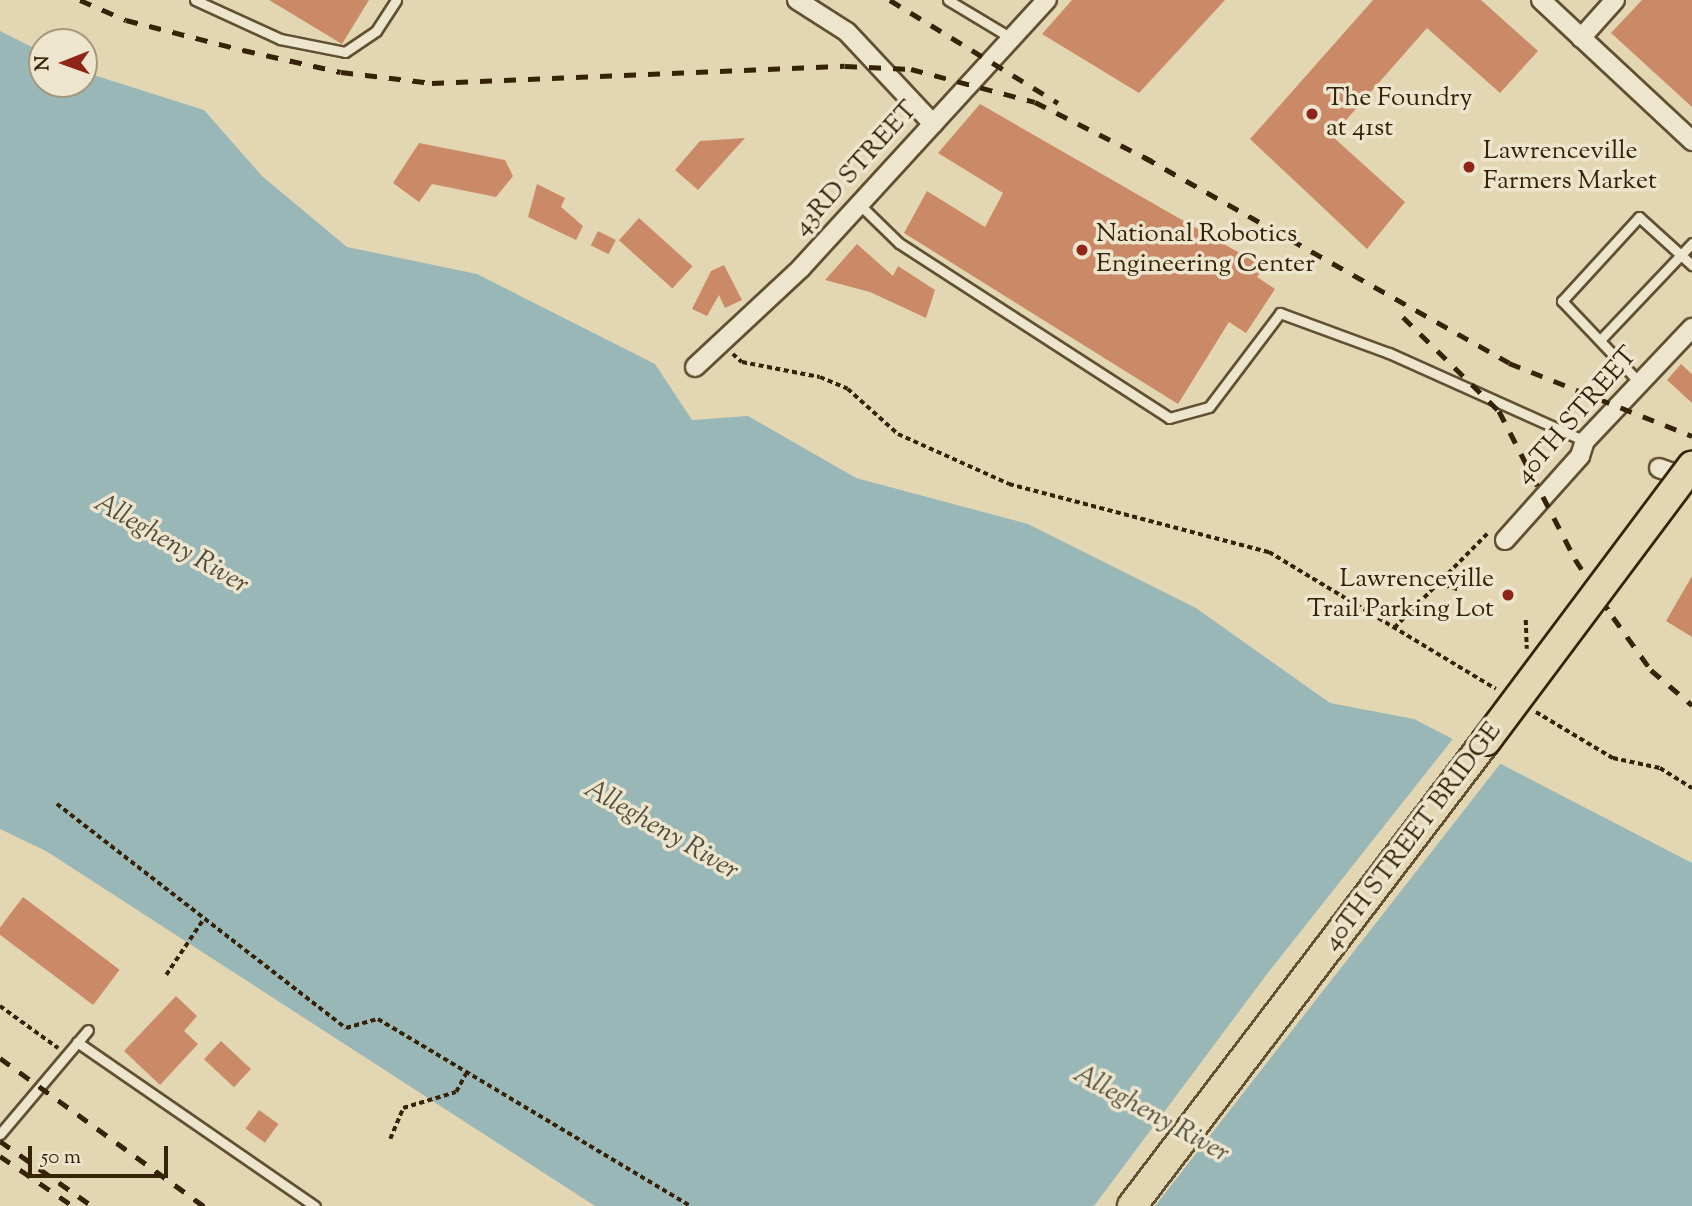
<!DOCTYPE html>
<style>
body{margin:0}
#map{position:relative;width:1692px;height:1206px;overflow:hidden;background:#e3d7b3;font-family:"Sorts Mill Goudy",serif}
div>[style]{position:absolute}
.water>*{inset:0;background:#99b7b6}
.pier>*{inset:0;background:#e3d7b3}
.building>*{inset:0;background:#cb8a67;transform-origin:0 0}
.path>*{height:3.5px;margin-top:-1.75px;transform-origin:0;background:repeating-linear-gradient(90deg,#362307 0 5px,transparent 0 8.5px)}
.roads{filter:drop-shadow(2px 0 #615032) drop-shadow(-2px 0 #615032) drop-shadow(0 2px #615032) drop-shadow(0 -2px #615032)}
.lane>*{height:9px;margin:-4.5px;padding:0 4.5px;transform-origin:4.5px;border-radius:4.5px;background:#ede5ce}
.street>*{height:18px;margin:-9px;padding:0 9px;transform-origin:9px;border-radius:9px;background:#ede5ce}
.primary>*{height:28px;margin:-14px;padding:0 14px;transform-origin:14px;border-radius:14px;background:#e3d7b3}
.rail>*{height:5px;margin-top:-2.5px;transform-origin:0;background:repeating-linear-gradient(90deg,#362307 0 12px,transparent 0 24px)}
.bridges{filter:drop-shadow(2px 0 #362307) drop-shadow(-2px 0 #362307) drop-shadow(0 2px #362307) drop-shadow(0 -2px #362307)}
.primary-bridge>*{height:28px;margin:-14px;padding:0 14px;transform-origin:14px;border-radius:14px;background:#e3d7b3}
.dots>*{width:19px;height:19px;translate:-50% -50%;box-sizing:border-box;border:4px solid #ede5ce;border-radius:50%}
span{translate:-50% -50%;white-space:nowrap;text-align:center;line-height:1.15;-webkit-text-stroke:7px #ede5ce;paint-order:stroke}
.poi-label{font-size:26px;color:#362307}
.left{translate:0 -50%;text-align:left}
.right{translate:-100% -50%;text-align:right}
.street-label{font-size:26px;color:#362307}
.water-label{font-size:28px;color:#544f3c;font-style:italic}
.north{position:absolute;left:28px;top:28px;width:70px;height:70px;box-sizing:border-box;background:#ede5ce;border:2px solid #a4977e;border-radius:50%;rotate:269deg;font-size:19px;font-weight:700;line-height:28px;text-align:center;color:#362307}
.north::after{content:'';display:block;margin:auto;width:24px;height:32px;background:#8f2418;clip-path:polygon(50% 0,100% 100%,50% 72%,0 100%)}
.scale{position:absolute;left:28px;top:1146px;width:140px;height:32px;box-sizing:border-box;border:4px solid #362307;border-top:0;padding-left:9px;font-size:21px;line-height:24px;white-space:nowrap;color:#362307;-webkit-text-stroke:5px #ede5ce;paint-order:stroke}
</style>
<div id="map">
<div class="water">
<i style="clip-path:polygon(0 31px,42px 52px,42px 84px,84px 84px,84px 72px,204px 110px,262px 176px,347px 247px,477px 274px,655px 364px,692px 420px,748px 416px,856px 478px,1028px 524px,1196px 608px,1330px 703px,1414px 719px,1692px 863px,1692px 1206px,595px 1206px,46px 851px,0 829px)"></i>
</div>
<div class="pier">
<i style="clip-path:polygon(1456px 735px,1504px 759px,1155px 1206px,1094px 1206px,1267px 974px)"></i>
</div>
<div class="building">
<i style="clip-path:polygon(269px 0,369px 0,342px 44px)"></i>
<i style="clip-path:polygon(1072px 0,1225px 0,1139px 93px,1042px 34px)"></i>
<i style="clip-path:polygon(1373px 0,1481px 0,1538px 51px,1500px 93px,1427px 28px,1332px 136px,1405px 202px,1367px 249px,1250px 139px)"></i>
<i style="clip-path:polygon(1642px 0,1692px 0,1692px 107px,1611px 33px)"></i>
<i style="clip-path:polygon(980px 104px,1264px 267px,1257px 277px,1275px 289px,1246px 333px,1229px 322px,1178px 404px,904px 233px,927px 191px,985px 227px,1003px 193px,938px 153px)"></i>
<i style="clip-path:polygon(745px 138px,698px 190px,675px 170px,700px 141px)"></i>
<i style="clip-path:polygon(419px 143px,505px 160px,513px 176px,496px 197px,432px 184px,419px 202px,393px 183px)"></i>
<i style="clip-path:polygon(537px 184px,565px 198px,561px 207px,583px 226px,576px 240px,528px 217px)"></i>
<i style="left:639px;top:218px;width:72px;height:30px;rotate:42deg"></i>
<i style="left:598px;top:231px;width:20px;height:16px;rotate:27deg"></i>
<i style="clip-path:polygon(857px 244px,893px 276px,898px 266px,935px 290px,926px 318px,870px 292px,825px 280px)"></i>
<i style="clip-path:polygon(724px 265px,742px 300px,725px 308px,719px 295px,707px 316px,692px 309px,711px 271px)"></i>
<i style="clip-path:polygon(1681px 364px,1692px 374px,1692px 403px,1667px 380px)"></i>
<i style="clip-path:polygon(1692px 576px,1692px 637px,1666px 621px)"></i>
<i style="left:23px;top:897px;width:121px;height:44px;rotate:37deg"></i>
<i style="clip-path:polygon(176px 996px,197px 1016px,184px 1031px,198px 1044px,160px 1085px,124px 1051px)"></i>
<i style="left:221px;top:1041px;width:41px;height:25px;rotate:43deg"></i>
<i style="left:259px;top:1110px;width:24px;height:23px;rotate:36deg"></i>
</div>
<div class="path">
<i style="left:733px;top:354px;width:12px;rotate:42deg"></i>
<i style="left:742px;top:362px;width:79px;rotate:10.9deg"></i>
<i style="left:820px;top:377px;width:30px;rotate:23deg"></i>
<i style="left:848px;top:389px;width:67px;rotate:42deg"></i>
<i style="left:898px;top:434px;width:122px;rotate:24.2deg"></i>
<i style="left:1009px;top:484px;width:269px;rotate:14.7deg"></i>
<i style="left:1269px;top:552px;width:265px;rotate:31.1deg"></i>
<i style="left:1436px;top:583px;width:25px;rotate:16deg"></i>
<i style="left:1526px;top:620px;width:29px;rotate:88deg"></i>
<i style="left:1394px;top:628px;width:135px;rotate:-45.3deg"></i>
<i style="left:1536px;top:712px;width:90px;rotate:30.9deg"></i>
<i style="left:1613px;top:758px;width:48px;rotate:12deg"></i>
<i style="left:1660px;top:768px;width:38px;rotate:32deg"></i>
<i style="left:57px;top:804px;width:366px;rotate:37.8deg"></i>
<i style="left:346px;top:1028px;width:33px;rotate:-16deg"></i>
<i style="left:378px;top:1019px;width:365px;rotate:30.9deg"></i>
<i style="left:166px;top:975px;width:66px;rotate:-56.1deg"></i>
<i style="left:0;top:1006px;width:72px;rotate:35.9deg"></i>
<i style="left:390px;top:1139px;width:34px;rotate:-67deg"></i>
<i style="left:403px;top:1108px;width:55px;rotate:-16.8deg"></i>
<i style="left:456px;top:1092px;width:21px;rotate:-62deg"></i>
</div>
<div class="roads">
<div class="lane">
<i style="left:195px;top:0;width:94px;rotate:24.6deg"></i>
<i style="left:280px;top:39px;width:66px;rotate:11.3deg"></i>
<i style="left:345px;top:52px;width:37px;rotate:-34deg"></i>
<i style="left:376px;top:31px;width:37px;rotate:-57deg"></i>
<i style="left:948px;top:0;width:76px;rotate:31deg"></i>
<i style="left:859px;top:204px;width:56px;rotate:44.3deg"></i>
<i style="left:899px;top:243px;width:322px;rotate:32.9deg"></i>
<i style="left:1169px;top:418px;width:41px;rotate:-15.4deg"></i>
<i style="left:1209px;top:407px;width:118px;rotate:-52.9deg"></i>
<i style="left:1280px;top:313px;width:116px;rotate:20.2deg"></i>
<i style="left:1389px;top:353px;width:215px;rotate:24.2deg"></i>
<i style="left:1602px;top:338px;width:131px;rotate:-46.5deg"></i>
<i style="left:1639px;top:382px;width:112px;rotate:-133.5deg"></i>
<i style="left:1562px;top:301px;width:114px;rotate:-47.5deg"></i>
<i style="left:1639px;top:217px;width:72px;rotate:42.2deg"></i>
<i style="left:77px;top:1042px;width:289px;rotate:34.6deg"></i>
<i style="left:0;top:1134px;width:136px;rotate:-49.8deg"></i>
</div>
<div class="street">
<i style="left:797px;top:0;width:59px;rotate:32.6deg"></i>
<i style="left:847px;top:32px;width:126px;rotate:46.9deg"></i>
<i style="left:1541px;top:0;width:207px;rotate:43deg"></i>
<i style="left:1581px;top:38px;width:51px;rotate:-48.2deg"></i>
<i style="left:695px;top:367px;width:145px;rotate:-43deg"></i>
<i style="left:801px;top:268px;width:364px;rotate:-47.5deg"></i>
<i style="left:1659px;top:468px;width:35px;rotate:20deg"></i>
<i style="left:1505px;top:540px;width:113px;rotate:-48.2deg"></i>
<i style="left:1580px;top:456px;width:16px;rotate:-72deg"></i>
<i style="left:1585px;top:441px;width:156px;rotate:-46.6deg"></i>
</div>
<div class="primary">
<i style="left:1132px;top:1206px;width:584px;rotate:-52.72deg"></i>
</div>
</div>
<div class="rail">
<i style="left:80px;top:0;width:50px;rotate:23.5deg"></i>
<i style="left:126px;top:20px;width:121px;rotate:14.4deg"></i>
<i style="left:243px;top:50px;width:100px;rotate:12.7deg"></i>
<i style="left:341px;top:72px;width:92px;rotate:6.9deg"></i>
<i style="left:432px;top:83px;width:413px;rotate:-2.4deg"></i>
<i style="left:845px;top:66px;width:66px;rotate:2.6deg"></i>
<i style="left:911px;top:69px;width:128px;rotate:14.9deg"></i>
<i style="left:1035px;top:102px;width:131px;rotate:26.8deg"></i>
<i style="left:890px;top:0;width:197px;rotate:31.5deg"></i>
<i style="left:1144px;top:157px;width:419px;rotate:29.4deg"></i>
<i style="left:1509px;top:363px;width:197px;rotate:21.7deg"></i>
<i style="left:1403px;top:317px;width:134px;rotate:44.4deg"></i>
<i style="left:1499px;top:411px;width:166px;rotate:62.8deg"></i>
<i style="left:1575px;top:559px;width:69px;rotate:56.8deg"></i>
<i style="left:1613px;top:617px;width:65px;rotate:54.4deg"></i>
<i style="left:1651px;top:670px;width:54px;rotate:40.5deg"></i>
<i style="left:0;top:1058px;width:252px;rotate:36deg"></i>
<i style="left:0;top:1141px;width:113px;rotate:35.2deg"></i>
<i style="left:0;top:1156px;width:88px;rotate:34.4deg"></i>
</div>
<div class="bridges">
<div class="primary-bridge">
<i style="left:1486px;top:741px;width:344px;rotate:-53.2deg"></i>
</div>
</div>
<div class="dots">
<i style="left:1312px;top:114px;background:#8f2418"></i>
<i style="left:1469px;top:167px;background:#8f2418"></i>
<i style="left:1082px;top:250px;background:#8f2418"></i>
<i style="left:1508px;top:595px;background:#8f2418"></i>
</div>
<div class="poi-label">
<span class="left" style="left:1326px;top:114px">The Foundry<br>at 41st</span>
<span class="left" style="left:1483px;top:167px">Lawrenceville<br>Farmers Market</span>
<span class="left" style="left:1096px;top:250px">National Robotics<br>Engineering Center</span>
<span class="right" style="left:1494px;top:595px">Lawrenceville<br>Trail Parking Lot</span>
</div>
<div class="street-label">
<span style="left:856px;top:169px;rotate:-48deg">43RD STREET</span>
<span style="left:1577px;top:416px;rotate:-49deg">40TH STREET</span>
<span style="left:1413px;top:837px;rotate:-53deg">40TH STREET BRIDGE</span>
</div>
<div class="water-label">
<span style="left:171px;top:544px;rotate:30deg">Allegheny River</span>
<span style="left:661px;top:830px;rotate:30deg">Allegheny River</span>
<span style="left:1151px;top:1114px;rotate:29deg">Allegheny River</span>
</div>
<div class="north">N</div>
<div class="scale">50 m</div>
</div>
